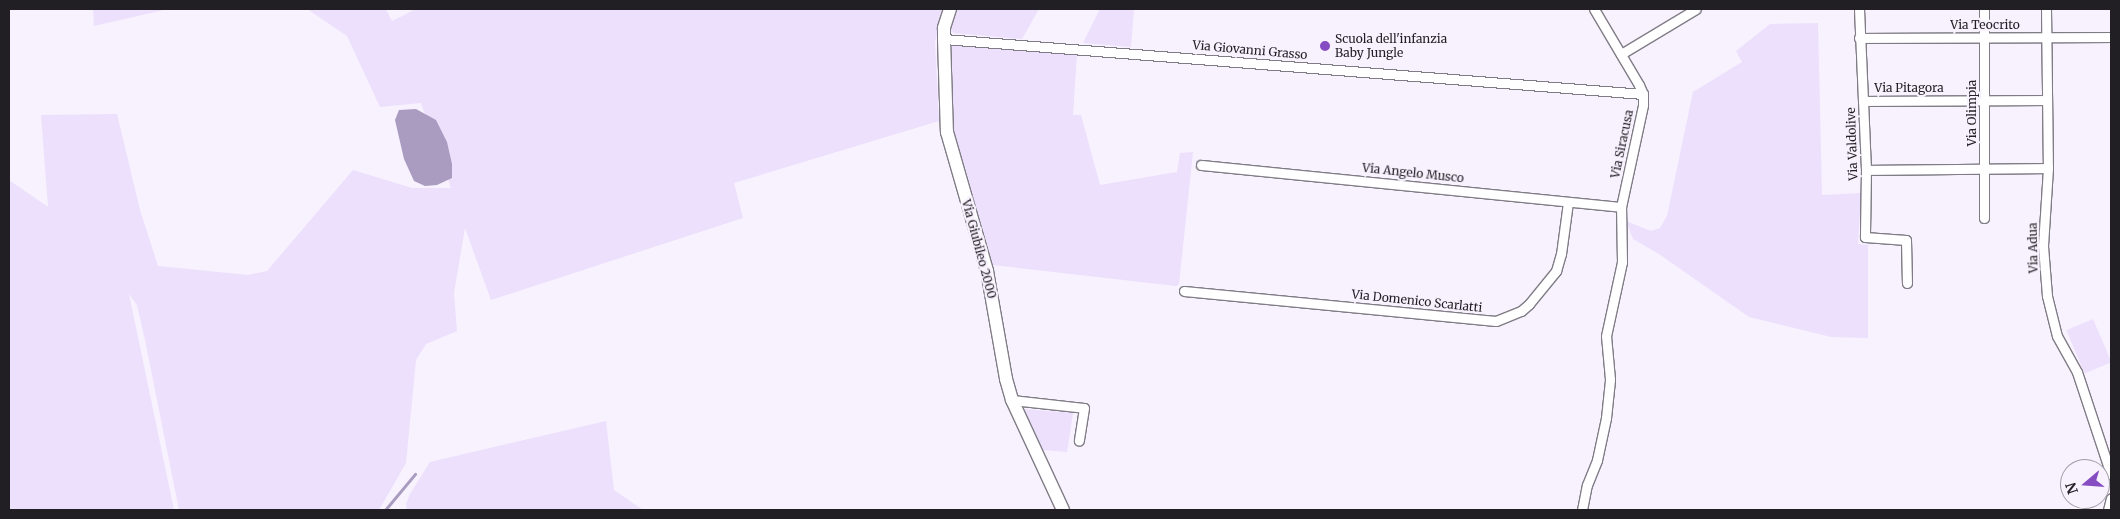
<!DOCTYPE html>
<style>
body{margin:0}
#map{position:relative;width:2120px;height:519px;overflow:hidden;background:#f7f2fe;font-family:Merriweather,serif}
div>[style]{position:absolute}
.green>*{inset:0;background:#ece0fd;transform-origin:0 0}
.water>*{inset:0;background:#aa9cc0}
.stream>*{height:3px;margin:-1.5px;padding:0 1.5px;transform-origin:1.5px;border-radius:1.5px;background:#aa9cc0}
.roads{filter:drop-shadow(1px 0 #807c86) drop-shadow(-1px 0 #807c86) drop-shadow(0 1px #807c86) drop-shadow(0 -1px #807c86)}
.street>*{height:9px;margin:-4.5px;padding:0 4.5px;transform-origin:4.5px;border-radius:4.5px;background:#fff}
.secondary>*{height:12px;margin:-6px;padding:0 6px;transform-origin:6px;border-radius:6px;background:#fff}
.dots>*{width:14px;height:14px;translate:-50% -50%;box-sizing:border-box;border:2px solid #f7f2fe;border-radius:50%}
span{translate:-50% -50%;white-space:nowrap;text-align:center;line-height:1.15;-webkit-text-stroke:4.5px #f7f2fe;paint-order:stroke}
.street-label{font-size:12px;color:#211f23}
.poi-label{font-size:12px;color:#211f23}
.left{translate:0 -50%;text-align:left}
.frame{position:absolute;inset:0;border:10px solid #211f23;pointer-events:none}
.north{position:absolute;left:2060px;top:459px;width:50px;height:50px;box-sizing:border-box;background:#f7f2fe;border:1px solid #a19ea6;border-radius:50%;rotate:252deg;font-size:14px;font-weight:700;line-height:20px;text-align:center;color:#211f23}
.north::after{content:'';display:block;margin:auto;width:18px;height:22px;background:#864cc2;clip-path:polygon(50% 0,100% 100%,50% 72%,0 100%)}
</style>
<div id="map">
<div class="green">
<i style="clip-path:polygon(93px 9px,168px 9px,94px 26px)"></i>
<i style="clip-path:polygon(307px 9px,386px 9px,392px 21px,416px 9px,943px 9px,935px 42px,939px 121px,734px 183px,743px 218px,491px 300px,465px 228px,454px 293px,457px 331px,426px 344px,416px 360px,406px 463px,379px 510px,179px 510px,145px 340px,137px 305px,129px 294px,174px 510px,9px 510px,9px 180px,48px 207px,41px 115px,117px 114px,140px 210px,158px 266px,248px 275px,267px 271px,353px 170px,412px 188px,451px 188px,421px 103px,380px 107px,347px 36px)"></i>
<i style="clip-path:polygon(955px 9px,1039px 9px,1022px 39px,954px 33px,949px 29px)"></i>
<i style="clip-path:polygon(1100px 9px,1134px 9px,1131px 47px,1083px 43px)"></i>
<i style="clip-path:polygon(1818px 23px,1822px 195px,1861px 193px,1858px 244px,1868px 245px,1868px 338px,1831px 337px,1749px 317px,1659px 254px,1633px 239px,1626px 221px,1651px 231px,1660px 228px,1667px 216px,1693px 92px,1742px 62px,1736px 51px,1770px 24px)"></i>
<i style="clip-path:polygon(957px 43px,1077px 54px,1073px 115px,1081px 115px,1100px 185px,1177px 172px,1180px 153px,1193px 152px,1179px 284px,1176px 286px,993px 265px,965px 167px,953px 141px,948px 48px)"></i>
<i style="left:2093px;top:319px;width:47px;height:29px;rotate:67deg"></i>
<i style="clip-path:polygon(1023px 409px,1073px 413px,1067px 452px,1043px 450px)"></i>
<i style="clip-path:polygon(606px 421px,614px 490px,643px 510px,407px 510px,406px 504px,410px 494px,430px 462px)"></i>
</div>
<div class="water">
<i style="clip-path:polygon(416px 109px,436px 120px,447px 142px,452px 164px,452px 178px,437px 185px,425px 186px,414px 181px,404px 159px,395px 120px,399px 110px)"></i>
</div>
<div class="stream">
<i style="left:385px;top:510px;width:47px;rotate:-50.2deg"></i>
</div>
<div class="roads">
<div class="street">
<i style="left:1859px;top:9px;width:161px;rotate:87.5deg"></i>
<i style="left:1866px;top:170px;width:67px;rotate:90.9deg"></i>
<i style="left:1865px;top:237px;width:41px;rotate:4.2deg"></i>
<i style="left:1906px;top:240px;width:43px;rotate:88.7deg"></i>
<i style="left:2046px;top:9px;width:159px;rotate:89.3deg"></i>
<i style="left:2048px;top:168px;width:78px;rotate:93.7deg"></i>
<i style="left:2043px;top:246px;width:50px;rotate:85.4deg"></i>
<i style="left:2047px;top:296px;width:41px;rotate:76deg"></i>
<i style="left:2057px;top:336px;width:41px;rotate:60.9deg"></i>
<i style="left:2077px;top:372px;width:108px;rotate:71.7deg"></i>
<i style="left:1859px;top:38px;width:252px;rotate:-0.2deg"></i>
<i style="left:944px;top:39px;width:701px;rotate:4.5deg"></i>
<i style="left:1621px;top:54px;width:87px;rotate:-31deg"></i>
<i style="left:1863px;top:101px;width:183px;rotate:-0.3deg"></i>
<i style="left:1201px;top:165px;width:422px;rotate:5.7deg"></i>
<i style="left:1866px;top:170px;width:182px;rotate:-0.6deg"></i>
<i style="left:1984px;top:218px;width:209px;rotate:-90deg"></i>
<i style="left:1184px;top:291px;width:313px;rotate:5.5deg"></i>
<i style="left:1496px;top:321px;width:27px;rotate:-22deg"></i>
<i style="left:1521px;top:311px;width:11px;rotate:-41deg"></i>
<i style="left:1529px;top:304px;width:43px;rotate:-50.7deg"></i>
<i style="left:1556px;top:271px;width:18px;rotate:-74deg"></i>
<i style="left:1561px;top:254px;width:52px;rotate:-82.3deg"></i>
<i style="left:1012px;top:400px;width:72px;rotate:6.3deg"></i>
<i style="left:1084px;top:408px;width:33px;rotate:99deg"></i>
<i style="left:1582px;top:510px;width:25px;rotate:-79deg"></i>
<i style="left:1587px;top:485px;width:27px;rotate:-68deg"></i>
<i style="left:1597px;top:460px;width:43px;rotate:-77.9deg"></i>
<i style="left:1606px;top:418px;width:39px;rotate:-84deg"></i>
<i style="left:1610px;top:379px;width:43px;rotate:-95.3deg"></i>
<i style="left:1606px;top:336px;width:76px;rotate:-77.8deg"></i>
<i style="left:1622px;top:262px;width:55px;rotate:-91deg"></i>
<i style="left:1621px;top:207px;width:104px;rotate:-77.8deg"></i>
<i style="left:1643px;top:105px;width:11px;rotate:-90deg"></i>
<i style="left:1643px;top:94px;width:10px;rotate:-114deg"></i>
<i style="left:1639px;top:85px;width:88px;rotate:-120.6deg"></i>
<i style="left:2108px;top:510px;width:12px;rotate:-76deg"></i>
</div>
<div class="secondary">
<i style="left:950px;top:9px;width:20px;rotate:108deg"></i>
<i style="left:944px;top:28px;width:11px;rotate:90deg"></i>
<i style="left:944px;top:39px;width:93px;rotate:88.2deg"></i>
<i style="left:947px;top:132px;width:145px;rotate:73.9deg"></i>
<i style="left:987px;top:271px;width:110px;rotate:80deg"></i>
<i style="left:1006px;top:379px;width:22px;rotate:74deg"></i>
<i style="left:1012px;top:400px;width:121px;rotate:65.1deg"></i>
</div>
</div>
<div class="dots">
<i style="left:1325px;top:46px;background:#864cc2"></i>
</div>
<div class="street-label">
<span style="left:1985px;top:25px">Via Teocrito</span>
<span style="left:1250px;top:50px;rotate:5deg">Via Giovanni Grasso</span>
<span style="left:1909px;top:88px">Via Pitagora</span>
<span style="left:1972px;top:113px;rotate:-90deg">Via Olimpia</span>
<span style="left:1622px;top:144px;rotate:-78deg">Via Siracusa</span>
<span style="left:1852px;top:144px;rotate:-92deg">Via Valdolive</span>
<span style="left:1413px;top:173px;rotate:6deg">Via Angelo Musco</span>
<span style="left:2033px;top:248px;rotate:-91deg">Via Adua</span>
<span style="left:979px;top:249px;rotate:75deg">Via Giubileo 2000</span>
<span style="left:1417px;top:301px;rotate:6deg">Via Domenico Scarlatti</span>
</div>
<div class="poi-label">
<span class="left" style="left:1335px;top:46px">Scuola dell'infanzia<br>Baby Jungle</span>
</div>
<div class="frame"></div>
<div class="north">N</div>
</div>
